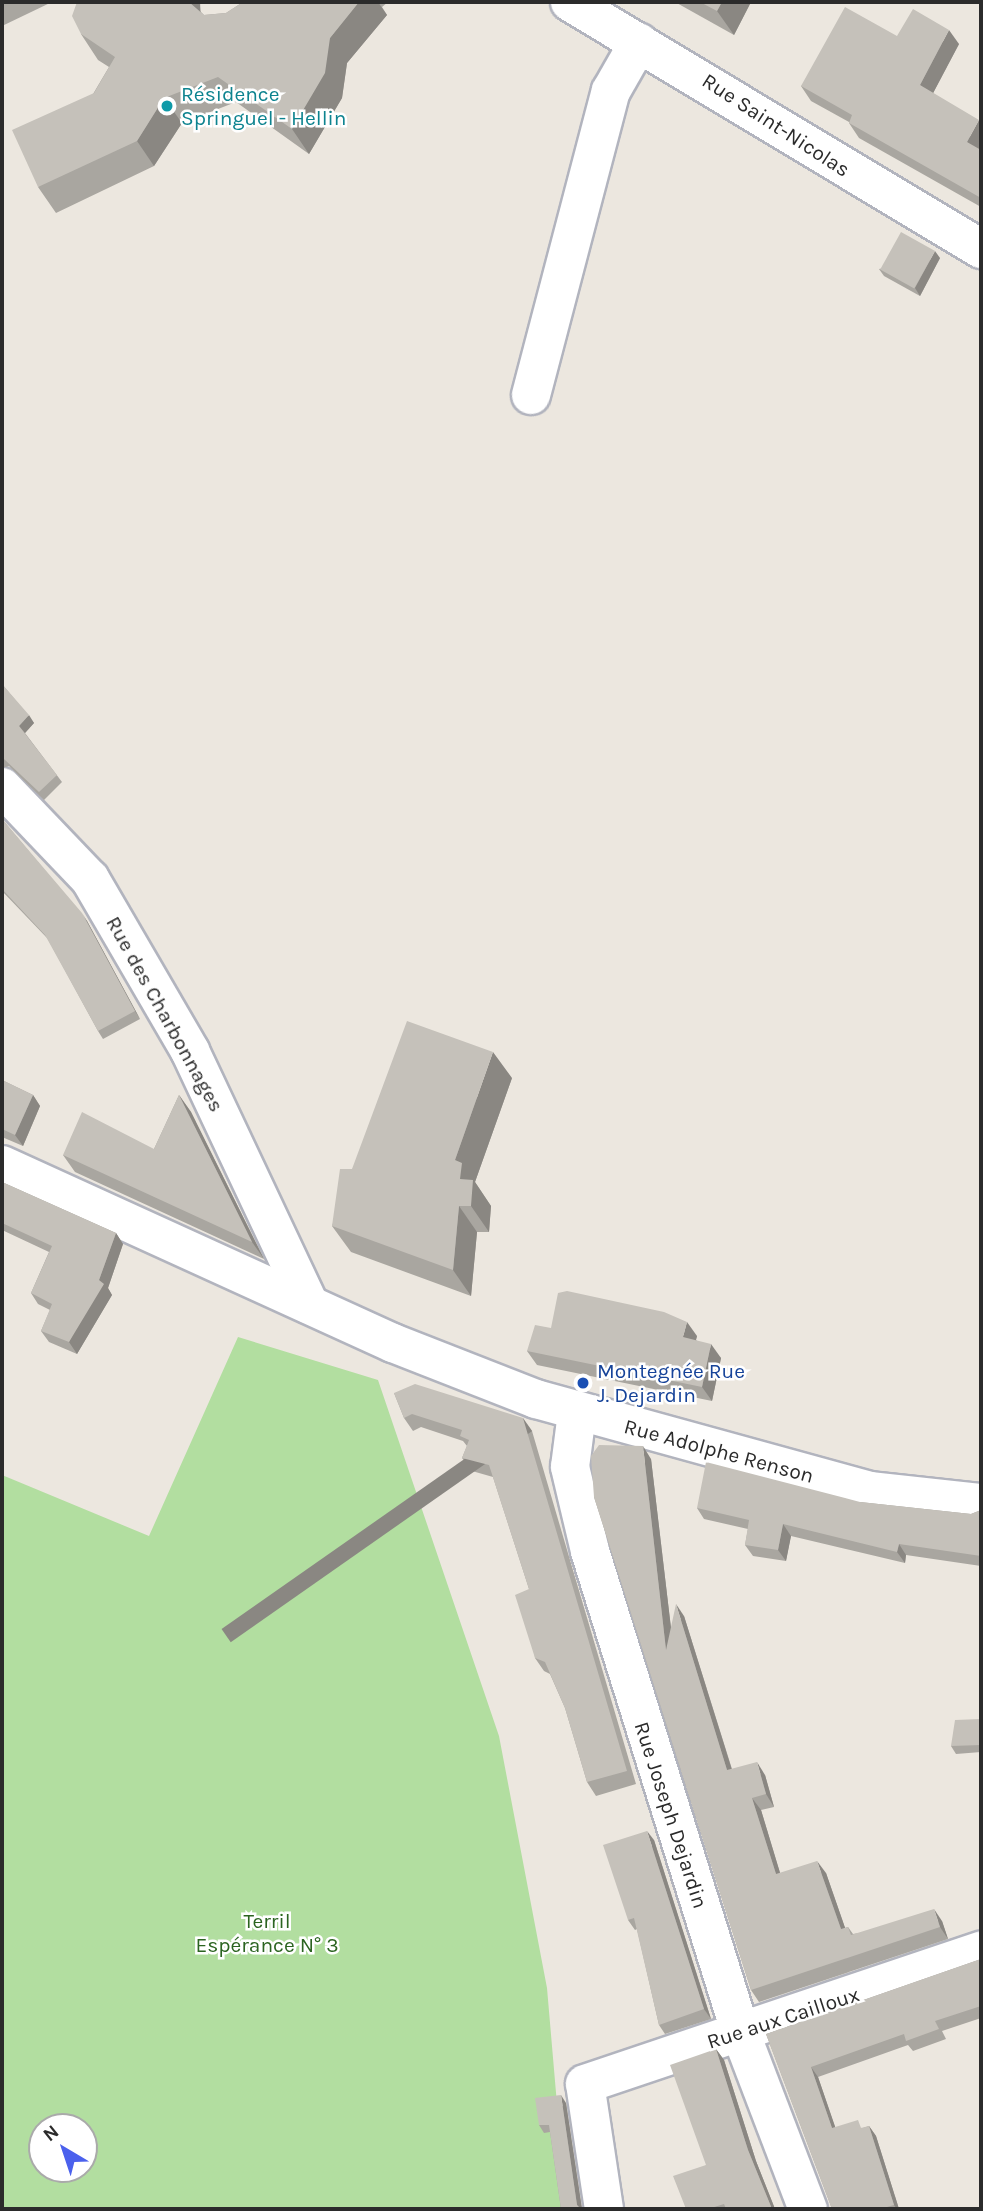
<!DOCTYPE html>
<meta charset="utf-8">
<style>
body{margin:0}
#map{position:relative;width:983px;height:2211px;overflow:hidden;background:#ece7df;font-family:Karla,sans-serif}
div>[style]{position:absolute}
.green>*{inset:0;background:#b2dea0}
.roads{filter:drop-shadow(2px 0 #b2b4be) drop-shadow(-2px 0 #b2b4be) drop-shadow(0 2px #b2b4be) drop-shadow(0 -2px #b2b4be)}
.minor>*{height:38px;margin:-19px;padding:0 19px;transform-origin:19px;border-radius:19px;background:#fff}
.wall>*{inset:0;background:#a9a6a0}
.shaded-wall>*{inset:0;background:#8a8782;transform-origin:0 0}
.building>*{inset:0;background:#c5c1ba;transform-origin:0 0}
.dots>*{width:19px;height:19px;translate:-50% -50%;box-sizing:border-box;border:4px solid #fff;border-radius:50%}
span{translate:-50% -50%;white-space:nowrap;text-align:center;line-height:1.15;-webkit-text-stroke:5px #fff;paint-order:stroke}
.culture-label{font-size:21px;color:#0d838f}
.left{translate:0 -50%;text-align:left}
.street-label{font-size:21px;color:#2b2b2b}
.transit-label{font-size:21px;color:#164399}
.park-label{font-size:21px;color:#2b6420}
.frame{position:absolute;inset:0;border:4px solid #2b2b2b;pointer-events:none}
.north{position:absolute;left:28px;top:2113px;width:70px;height:70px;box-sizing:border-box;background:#fff;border:2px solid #aaa;border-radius:50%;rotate:321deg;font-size:19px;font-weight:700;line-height:28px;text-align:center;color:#2b2b2b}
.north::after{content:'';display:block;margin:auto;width:24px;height:32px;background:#4b61ed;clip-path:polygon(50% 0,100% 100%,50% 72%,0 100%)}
</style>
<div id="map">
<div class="green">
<i style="clip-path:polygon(evenodd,238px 1337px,378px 1380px,499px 1736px,547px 1988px,566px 2209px,2px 2209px,2px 1475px,149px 1536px,238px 1337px,42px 2127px,84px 2127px,84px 2169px,42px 2169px,42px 2127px)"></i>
</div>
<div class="roads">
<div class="minor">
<i style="left:570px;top:2px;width:480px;rotate:31deg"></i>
<i style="left:531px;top:395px;width:314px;rotate:-75.3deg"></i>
<i style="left:611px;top:91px;width:56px;rotate:-60.3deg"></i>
<i style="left:2px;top:787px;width:127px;rotate:46.3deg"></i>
<i style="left:90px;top:879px;width:199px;rotate:59.8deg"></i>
<i style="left:190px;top:1051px;width:280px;rotate:64.8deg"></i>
<i style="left:2px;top:1165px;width:430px;rotate:24.5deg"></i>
<i style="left:393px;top:1343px;width:154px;rotate:21.4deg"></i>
<i style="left:536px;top:1399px;width:346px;rotate:15.4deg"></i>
<i style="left:870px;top:1491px;width:112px;rotate:6.2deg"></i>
<i style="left:577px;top:1413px;width:54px;rotate:97.4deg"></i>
<i style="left:570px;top:1467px;width:86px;rotate:76.6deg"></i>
<i style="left:590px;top:1551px;width:506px;rotate:72.64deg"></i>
<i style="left:741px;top:2034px;width:187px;rotate:69.1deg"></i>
<i style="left:604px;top:2209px;width:126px;rotate:-98.6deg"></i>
<i style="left:585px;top:2084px;width:418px;rotate:-18.6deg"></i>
</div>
</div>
<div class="wall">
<i style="clip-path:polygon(2px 2px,52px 2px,2px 26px)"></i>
<i style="clip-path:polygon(200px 2px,200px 11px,204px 15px,226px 13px,243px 2px,388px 2px,382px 7px,387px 15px,347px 63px,342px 98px,309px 154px,236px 102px,182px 123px,154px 166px,56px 213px,38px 187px,109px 67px,98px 60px,81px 34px)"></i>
<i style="clip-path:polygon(675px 2px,751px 2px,734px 35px)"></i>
<i style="clip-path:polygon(897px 36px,959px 44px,933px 93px,981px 150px,981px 207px,859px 138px,849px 123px,849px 122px,811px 101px,801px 86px)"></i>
<i style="clip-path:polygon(940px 258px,920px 296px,884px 276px,879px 269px)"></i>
<i style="clip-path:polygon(2px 684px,34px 723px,25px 733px,62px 782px,44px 800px,9px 766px,2px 768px,2px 741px,3px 740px,2px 739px)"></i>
<i style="clip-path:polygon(2px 819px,87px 921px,140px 1019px,103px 1039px,98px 1031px,48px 939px,2px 891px)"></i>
<i style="clip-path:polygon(512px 1078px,475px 1182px,491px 1206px,489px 1232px,477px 1232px,471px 1296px,351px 1252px,332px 1226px,352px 1169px)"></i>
<i style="clip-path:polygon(2px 1080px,33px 1095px,40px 1106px,23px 1146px,2px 1137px)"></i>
<i style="clip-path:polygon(179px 1095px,191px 1112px,264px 1259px,75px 1172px,63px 1155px,154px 1149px)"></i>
<i style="clip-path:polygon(2px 1182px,116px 1233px,123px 1244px,108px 1288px,112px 1295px,77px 1354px,49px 1342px,41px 1331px,50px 1310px,38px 1304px,31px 1293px,49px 1252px,2px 1230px)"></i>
<i style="clip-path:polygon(551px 1328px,697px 1336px,696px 1340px,721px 1358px,712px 1401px,537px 1365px,527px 1351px)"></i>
<i style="clip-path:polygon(394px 1393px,532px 1431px,636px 1784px,596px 1796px,587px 1782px,565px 1708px,550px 1674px,544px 1671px,535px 1658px,529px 1589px,493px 1477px,472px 1471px,462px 1458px,467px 1446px,463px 1441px,421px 1427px,413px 1431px,404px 1418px)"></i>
<i style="clip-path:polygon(651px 1459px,671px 1628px,684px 1616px,732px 1769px,765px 1775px,774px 1807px,761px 1810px,780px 1873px,826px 1873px,845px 1928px,848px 1927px,853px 1934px,942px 1921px,948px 1939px,759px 2002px,751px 1990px,594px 1497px)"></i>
<i style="clip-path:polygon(860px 1502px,971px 1514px,981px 1510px,981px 1566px,906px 1555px,905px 1563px,791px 1536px,786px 1561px,753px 1556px,745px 1545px,748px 1529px,704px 1519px,697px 1508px)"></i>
<i style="clip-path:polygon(981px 1719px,981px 1752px,956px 1754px,951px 1746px)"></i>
<i style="clip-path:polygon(654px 1840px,711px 2019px,665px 2034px,659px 2025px,637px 1929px,635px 1930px,628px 1920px)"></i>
<i style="clip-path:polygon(981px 1959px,981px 2018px,942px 2031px,946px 2039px,913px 2051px,908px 2045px,818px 2077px,835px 2127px,863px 2128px,869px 2126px,876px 2136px,899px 2209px,832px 2209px,766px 2034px)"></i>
<i style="clip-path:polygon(716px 2049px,724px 2060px,756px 2161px,775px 2209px,686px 2209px,706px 2165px)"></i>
<i style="clip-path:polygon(566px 2103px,582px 2209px,561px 2209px,550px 2132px,544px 2133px,539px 2125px)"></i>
</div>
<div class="shaded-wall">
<i style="clip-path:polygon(187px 2px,200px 2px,201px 21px)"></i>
<i style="clip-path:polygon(359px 2px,378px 2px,387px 15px,347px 63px,342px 98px,309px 154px,292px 129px,330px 38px)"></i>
<i style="clip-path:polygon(722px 2px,751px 2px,734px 35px,717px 11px)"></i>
<i style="clip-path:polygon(949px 30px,959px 44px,930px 99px,920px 85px)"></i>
<i style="clip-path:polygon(164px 98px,182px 123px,154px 166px,137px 141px)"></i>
<i style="clip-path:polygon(979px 120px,981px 123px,981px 149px,977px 157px,967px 142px)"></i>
<i style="clip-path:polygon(935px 251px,940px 258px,920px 296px,915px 288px)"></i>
<i style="clip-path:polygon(29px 715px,34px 723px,25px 733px,19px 726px)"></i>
<i style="clip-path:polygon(82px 913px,87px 921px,140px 1019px,135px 1011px)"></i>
<i style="clip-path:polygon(493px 1052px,512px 1078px,475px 1182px,491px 1206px,489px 1232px,471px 1206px,460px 1179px,455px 1160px)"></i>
<i style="clip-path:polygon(33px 1095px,40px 1106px,23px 1146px,15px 1135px)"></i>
<i style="clip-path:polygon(179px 1095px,191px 1112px,264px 1259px,252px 1242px)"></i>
<i style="clip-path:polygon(459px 1206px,477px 1232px,471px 1296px,453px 1270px)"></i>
<i style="clip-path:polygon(116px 1233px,123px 1244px,108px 1288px,112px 1295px,77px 1354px,69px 1342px,99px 1280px)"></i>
<i style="clip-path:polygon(687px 1322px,697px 1336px,693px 1351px,683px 1337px)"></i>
<i style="clip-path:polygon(711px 1344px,721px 1358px,712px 1401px,702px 1387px)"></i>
<i style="left:523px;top:1418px;width:16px;height:368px;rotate:55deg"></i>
<i style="clip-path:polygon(643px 1446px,651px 1459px,675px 1662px,666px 1650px)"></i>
<i style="clip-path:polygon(783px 1524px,791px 1536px,786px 1561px,778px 1550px)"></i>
<i style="clip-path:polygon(899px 1544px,906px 1555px,905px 1563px,897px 1552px)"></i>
<i style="clip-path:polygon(676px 1604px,684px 1616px,736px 1783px,727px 1770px)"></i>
<i style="clip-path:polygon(757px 1762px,765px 1775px,774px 1807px,766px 1794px)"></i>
<i style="clip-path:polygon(752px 1798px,761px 1810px,784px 1886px,776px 1874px)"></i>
<i style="clip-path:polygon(647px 1831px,654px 1840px,711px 2019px,704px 2009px)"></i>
<i style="clip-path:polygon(817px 1861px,826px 1873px,850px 1942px,841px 1929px)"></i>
<i style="clip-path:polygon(934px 1909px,942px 1921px,948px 1939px,940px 1927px)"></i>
<i style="clip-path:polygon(716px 2049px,724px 2060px,756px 2161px,775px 2209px,772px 2209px,748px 2150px)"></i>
<i style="clip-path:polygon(811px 2067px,818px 2077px,839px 2138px,832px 2128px)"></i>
<i style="clip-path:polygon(561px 2095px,566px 2103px,582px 2209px,580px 2209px,577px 2205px)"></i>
<i style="clip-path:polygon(869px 2126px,876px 2136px,899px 2209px,897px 2209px,894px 2205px)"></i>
</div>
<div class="building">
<i style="clip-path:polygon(77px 2px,189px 2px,204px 15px,226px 13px,243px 2px,359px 2px,330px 38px,325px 73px,292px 129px,218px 77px,164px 98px,137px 141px,38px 187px,12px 130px,94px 93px,115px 57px,81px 34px,72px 16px)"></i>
<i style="clip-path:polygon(700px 2px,722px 2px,717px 11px)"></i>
<i style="clip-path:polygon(845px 7px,897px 36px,913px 9px,949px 30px,920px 85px,979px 120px,967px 142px,981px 150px,981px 198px,849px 123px,852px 115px,801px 86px)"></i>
<i style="left:901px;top:232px;width:39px;height:43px;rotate:29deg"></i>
<i style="clip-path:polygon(2px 684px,29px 715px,19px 726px,57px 775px,39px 792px,4px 759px,2px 759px,2px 741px,4px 739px,2px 737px)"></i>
<i style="clip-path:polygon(2px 819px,82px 913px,135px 1011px,98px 1031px,45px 935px,2px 889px)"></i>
<i style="clip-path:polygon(407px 1021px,493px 1052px,455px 1160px,462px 1163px,460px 1179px,473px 1180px,471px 1206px,459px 1206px,453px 1270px,332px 1226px,340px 1169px,352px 1169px)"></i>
<i style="clip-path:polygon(2px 1080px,33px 1095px,15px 1135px,2px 1129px)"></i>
<i style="clip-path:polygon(179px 1095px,252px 1242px,63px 1155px,82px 1112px,154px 1149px)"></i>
<i style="clip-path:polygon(2px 1182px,116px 1233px,99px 1280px,104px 1284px,69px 1342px,41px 1331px,52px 1304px,31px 1293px,52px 1246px,2px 1223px)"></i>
<i style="clip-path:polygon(567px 1291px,664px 1312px,687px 1322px,683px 1337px,711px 1344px,702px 1387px,527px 1351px,535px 1325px,551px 1328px,558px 1293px)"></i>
<i style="clip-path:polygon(415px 1384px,523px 1418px,627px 1771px,587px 1782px,565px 1708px,545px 1662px,535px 1658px,515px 1595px,529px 1589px,489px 1465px,462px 1458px,469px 1440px,460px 1436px,462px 1430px,412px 1414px,404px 1418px,394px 1393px)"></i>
<i style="clip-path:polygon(599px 1445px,643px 1446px,666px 1650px,676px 1604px,727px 1770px,757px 1762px,766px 1794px,752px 1798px,776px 1874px,817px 1861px,841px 1929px,848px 1927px,851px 1935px,934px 1909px,940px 1927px,751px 1990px,594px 1497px,591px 1456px)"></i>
<i style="clip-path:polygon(706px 1462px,860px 1502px,971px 1514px,981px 1510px,981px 1556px,899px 1544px,897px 1552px,783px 1524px,778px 1550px,745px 1545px,749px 1520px,697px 1508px)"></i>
<i style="clip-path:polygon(981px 1719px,981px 1745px,951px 1746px,955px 1720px)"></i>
<i style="clip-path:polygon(647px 1831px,704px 2009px,659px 2025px,634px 1918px,628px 1920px,603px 1845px)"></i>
<i style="clip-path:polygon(981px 1959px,981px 2006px,935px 2021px,939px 2029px,906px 2041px,904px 2034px,811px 2067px,832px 2128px,858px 2120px,861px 2128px,869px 2126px,894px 2205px,887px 2207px,888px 2209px,832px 2209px,766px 2034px)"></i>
<i style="clip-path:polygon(716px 2049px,748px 2150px,772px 2209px,726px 2209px,724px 2204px,708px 2209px,686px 2209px,673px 2176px,706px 2165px,670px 2065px)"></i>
<i style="clip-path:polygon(561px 2095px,577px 2205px,581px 2209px,561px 2209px,549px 2125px,539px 2125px,535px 2098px)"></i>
</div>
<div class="dots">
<i style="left:167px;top:106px;background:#0f9aa8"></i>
<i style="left:583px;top:1383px;background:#1a4fb4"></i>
</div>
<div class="culture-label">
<span class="left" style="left:181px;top:106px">Résidence<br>Springuel - Hellin</span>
</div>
<div class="street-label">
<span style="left:776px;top:125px;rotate:33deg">Rue Saint-Nicolas</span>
<span style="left:165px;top:1014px;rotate:61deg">Rue des Charbonnages</span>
<span style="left:719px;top:1451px;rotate:15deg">Rue Adolphe Renson</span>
<span style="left:671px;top:1815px;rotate:72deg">Rue Joseph Dejardin</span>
<span style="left:783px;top:2018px;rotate:-18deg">Rue aux Cailloux</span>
</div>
<div class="transit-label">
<span class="left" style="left:597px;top:1383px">Montegnée Rue<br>J. Dejardin</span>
</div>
<div class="park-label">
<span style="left:267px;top:1933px">Terril<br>Espérance N° 3</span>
</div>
<div class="frame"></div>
<div class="north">N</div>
</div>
